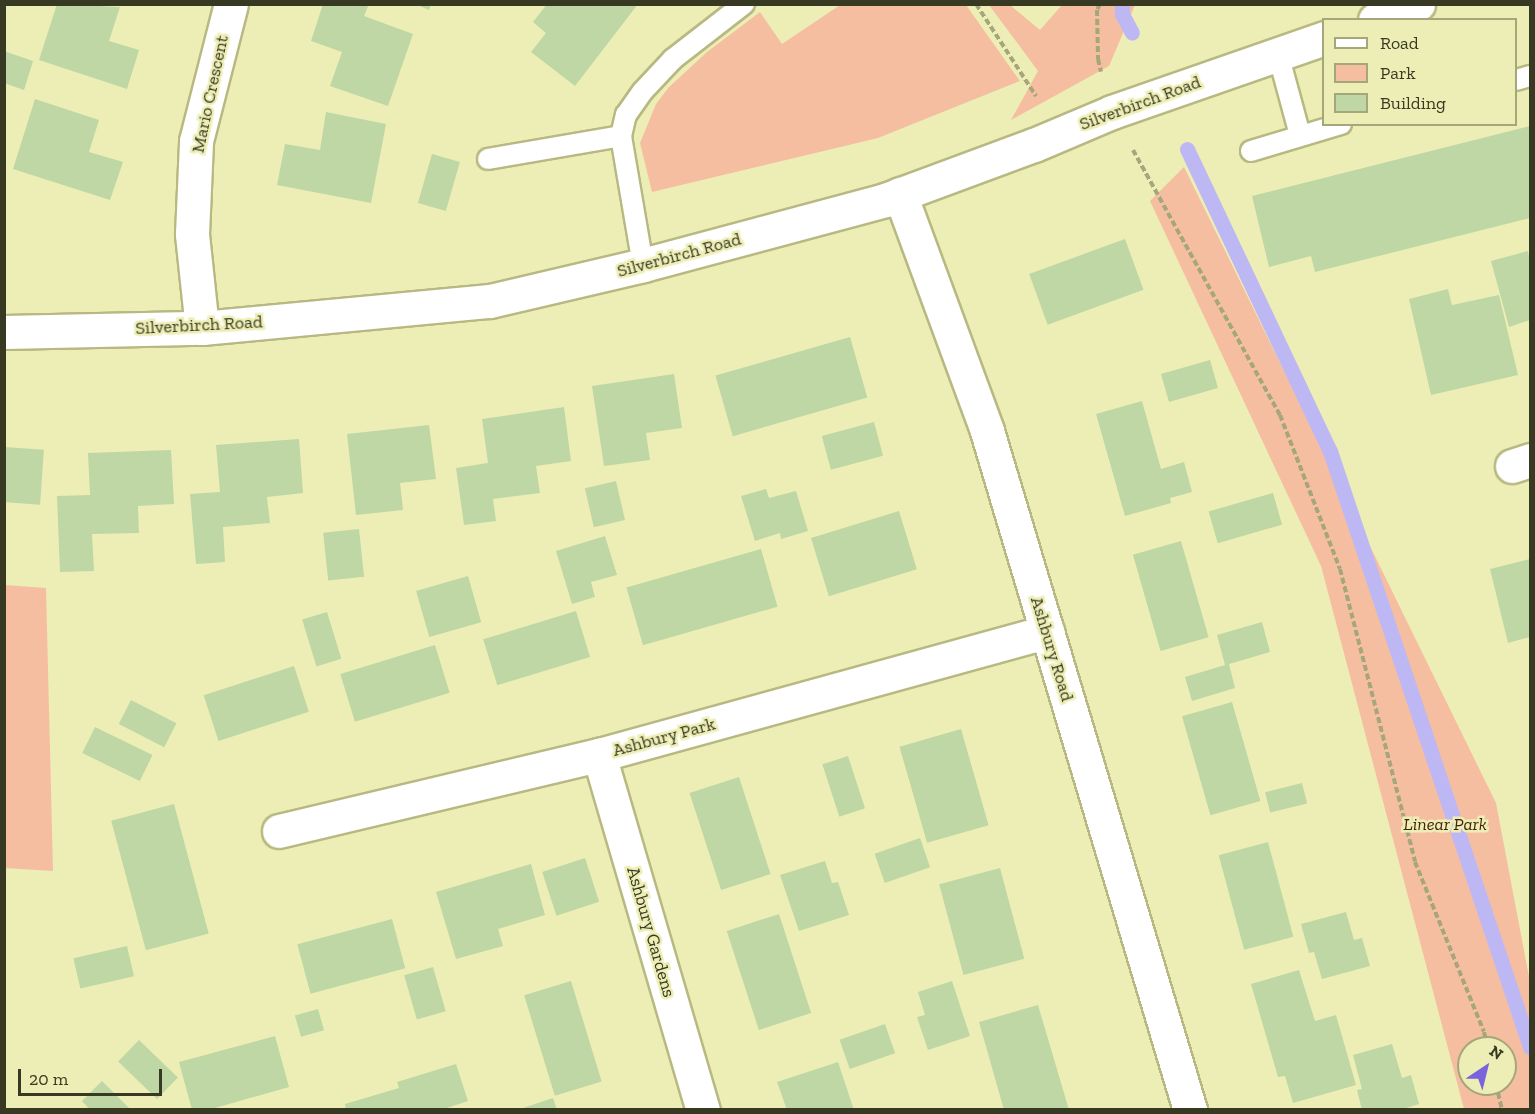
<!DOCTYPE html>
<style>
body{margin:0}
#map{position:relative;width:1535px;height:1114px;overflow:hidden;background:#edeeb5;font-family:"Zilla Slab",serif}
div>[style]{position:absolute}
.green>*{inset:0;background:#f6bea1}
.stream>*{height:15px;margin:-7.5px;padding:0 7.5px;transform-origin:7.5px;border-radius:7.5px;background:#bdb7f3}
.building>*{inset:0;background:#bfd7a4;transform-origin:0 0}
.path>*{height:4px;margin-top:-2px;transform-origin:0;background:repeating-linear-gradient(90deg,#a5a67b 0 6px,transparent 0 9px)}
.roads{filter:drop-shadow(2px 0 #b8b982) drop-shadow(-2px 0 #b8b982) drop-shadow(0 2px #b8b982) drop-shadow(0 -2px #b8b982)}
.lane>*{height:20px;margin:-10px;padding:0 10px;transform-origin:10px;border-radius:10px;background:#fff}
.street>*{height:33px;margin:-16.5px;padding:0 16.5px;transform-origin:16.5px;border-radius:16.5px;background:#fff}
.secondary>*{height:33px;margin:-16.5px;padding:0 16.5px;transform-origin:16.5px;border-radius:16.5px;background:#fff}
span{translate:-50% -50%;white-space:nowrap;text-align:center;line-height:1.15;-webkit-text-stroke:5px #edeeb5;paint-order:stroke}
.street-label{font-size:18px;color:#383922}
.park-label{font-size:18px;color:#441e07;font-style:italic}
.frame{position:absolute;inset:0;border:6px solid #383922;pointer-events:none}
.legend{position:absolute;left:1322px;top:18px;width:195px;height:108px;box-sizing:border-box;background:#edeeb5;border:2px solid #a5a67a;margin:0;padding:8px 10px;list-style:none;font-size:18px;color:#383922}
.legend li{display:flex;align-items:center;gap:12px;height:30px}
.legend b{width:30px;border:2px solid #a5a67a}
.north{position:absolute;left:1457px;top:1036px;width:60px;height:60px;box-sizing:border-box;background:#edeeb5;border:2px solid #a5a67a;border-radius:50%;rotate:35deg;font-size:16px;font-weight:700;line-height:24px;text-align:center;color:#383922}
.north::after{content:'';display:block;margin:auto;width:21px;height:27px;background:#7b63de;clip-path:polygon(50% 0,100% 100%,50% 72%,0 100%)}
.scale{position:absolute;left:18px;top:1069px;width:144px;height:27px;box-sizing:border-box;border:3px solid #383922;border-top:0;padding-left:8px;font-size:18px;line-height:21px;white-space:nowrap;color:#383922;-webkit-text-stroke:4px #edeeb5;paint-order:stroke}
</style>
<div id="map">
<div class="green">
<i style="clip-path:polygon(840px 5px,966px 5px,1020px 81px,878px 138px,652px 192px,640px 143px,656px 104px,669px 87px,707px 52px,760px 12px,782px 44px)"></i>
<i style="clip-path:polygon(989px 5px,1010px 5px,1040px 30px,1062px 5px,1135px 5px,1109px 66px,1011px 120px,1038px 71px)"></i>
<i style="clip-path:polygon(evenodd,1184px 167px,1496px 803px,1530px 982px,1530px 1109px,1464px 1109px,1321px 566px,1150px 201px,1184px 167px,1469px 1048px,1505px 1048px,1505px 1084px,1469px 1084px,1469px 1048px)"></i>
<i style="clip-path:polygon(5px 585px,46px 588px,53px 871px,5px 868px)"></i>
</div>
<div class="stream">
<i style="left:1122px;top:4px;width:10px;rotate:90deg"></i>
<i style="left:1122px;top:14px;width:21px;rotate:62deg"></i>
<i style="left:1187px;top:149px;width:334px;rotate:64.7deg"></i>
<i style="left:1330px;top:451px;width:629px;rotate:71.45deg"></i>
</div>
<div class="building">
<i style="clip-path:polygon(57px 4px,120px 7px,109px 41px,139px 50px,127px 89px,39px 60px)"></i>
<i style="clip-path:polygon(323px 4px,369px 4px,364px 16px,413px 34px,388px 106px,330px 86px,342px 52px,311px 41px)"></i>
<i style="clip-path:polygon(415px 4px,431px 4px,429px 10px)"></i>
<i style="clip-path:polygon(547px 4px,638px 4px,575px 86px,531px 52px,546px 33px,533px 22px)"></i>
<i style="clip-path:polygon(4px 51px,33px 61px,24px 90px,4px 83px)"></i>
<i style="clip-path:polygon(35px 99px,99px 120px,89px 152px,123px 162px,110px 200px,13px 169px)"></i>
<i style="clip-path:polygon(326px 112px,386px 124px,371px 203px,277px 185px,285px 144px,320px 150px)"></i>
<i style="clip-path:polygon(1530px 126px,1530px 218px,1315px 272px,1311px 256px,1269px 267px,1252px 196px)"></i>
<i style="left:432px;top:154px;width:29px;height:51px;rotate:16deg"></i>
<i style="left:1125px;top:239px;width:54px;height:102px;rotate:70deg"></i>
<i style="clip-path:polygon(1528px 251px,1530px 262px,1530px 320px,1509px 327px,1491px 261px)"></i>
<i style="clip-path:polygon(1448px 289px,1452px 305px,1499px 295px,1518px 375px,1431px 395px,1409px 299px)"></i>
<i style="left:850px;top:337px;width:63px;height:140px;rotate:74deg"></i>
<i style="left:1210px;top:360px;width:29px;height:51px;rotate:74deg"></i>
<i style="clip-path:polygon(674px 374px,682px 428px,646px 433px,650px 460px,604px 466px,592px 386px)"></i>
<i style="clip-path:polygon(1142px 401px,1161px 469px,1184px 462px,1192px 492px,1170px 498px,1171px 503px,1125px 516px,1096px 414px)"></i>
<i style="clip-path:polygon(564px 407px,571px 461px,536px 466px,540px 493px,493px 499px,496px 521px,464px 525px,456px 468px,488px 463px,482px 419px)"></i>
<i style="left:874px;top:422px;width:35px;height:54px;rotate:75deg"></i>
<i style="clip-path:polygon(429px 425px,436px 479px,400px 483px,403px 510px,356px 515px,347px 434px)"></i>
<i style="clip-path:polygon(299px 439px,303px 493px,267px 497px,270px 523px,223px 527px,225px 562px,196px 564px,190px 494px,220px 492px,216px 445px)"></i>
<i style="left:4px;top:447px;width:40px;height:55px;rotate:4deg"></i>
<i style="clip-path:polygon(171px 450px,174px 504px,138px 506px,139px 533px,92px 534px,94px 571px,60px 572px,57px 496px,90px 495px,88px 453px)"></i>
<i style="left:616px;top:481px;width:40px;height:32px;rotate:77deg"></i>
<i style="clip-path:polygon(766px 489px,769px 498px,796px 491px,808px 531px,781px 539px,780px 533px,755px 541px,741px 496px)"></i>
<i style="left:1273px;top:493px;width:33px;height:67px;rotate:74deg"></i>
<i style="left:899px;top:511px;width:61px;height:92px;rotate:73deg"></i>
<i style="left:359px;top:529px;width:48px;height:36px;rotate:84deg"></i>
<i style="clip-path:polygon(605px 536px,617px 575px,591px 582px,595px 597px,572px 604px,556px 551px)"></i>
<i style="left:1181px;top:541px;width:100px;height:50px;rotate:74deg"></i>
<i style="left:761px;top:549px;width:60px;height:140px;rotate:74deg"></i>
<i style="clip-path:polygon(1530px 559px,1530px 637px,1508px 643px,1490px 569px)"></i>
<i style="left:468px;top:576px;width:48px;height:54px;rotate:74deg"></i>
<i style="left:576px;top:611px;width:48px;height:97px;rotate:73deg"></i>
<i style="left:327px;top:612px;width:49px;height:26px;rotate:73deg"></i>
<i style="clip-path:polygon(1262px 622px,1270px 652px,1229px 664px,1235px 688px,1192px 701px,1185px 677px,1225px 665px,1217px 635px)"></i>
<i style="left:435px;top:645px;width:50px;height:99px;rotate:73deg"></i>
<i style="left:294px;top:666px;width:48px;height:95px;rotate:72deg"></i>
<i style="left:131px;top:700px;width:51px;height:27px;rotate:27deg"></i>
<i style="left:1232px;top:702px;width:103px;height:52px;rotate:74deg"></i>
<i style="left:95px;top:727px;width:64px;height:29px;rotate:26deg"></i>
<i style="left:961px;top:729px;width:100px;height:64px;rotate:74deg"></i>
<i style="left:848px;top:756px;width:55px;height:27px;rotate:72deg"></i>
<i style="left:739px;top:777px;width:102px;height:52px;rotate:72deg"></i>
<i style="left:1302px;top:783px;width:21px;height:38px;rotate:76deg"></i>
<i style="left:174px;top:804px;width:134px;height:65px;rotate:75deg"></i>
<i style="left:920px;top:838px;width:31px;height:48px;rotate:71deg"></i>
<i style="left:1268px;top:842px;width:98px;height:51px;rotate:75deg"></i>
<i style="left:585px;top:858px;width:46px;height:45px;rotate:72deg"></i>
<i style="clip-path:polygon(825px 861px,832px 883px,838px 882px,849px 915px,799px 931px,780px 875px)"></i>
<i style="clip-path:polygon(531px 864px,545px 915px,498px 929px,503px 946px,456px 959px,436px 892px)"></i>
<i style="left:1000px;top:868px;width:94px;height:63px;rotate:75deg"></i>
<i style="clip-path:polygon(1346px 912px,1354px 940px,1362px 938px,1370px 966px,1322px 979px,1314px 952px,1309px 953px,1301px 924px)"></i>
<i style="left:779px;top:914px;width:104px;height:55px;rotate:72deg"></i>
<i style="left:392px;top:919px;width:51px;height:98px;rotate:75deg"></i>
<i style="left:127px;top:946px;width:31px;height:55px;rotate:77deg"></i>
<i style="left:433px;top:967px;width:46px;height:30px;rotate:74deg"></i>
<i style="clip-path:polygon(1299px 970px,1315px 1021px,1336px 1015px,1356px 1085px,1293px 1103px,1285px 1076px,1278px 1077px,1251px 984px)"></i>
<i style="left:571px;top:981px;width:105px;height:49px;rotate:73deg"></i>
<i style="clip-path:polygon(952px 981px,970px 1036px,928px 1050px,917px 1017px,925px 1015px,918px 992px)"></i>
<i style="clip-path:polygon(1038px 1005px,1069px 1110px,1004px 1110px,979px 1022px)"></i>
<i style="left:318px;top:1009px;width:22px;height:24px;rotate:74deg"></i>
<i style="left:885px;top:1024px;width:31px;height:48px;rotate:71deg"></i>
<i style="clip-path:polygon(275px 1036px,289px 1087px,208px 1110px,192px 1110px,179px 1062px)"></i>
<i style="left:139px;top:1040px;width:54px;height:30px;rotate:44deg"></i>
<i style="clip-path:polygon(1392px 1044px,1402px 1078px,1411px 1075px,1419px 1104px,1400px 1110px,1362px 1110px,1357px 1090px,1362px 1089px,1353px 1055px)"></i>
<i style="clip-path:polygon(838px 1062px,854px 1110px,787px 1110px,777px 1082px)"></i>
<i style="clip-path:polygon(456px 1064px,468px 1101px,441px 1110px,346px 1110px,345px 1104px,399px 1088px,397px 1082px)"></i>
<i style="clip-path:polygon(102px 1081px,131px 1110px,90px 1110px,82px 1101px)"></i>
<i style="clip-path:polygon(553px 1098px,557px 1110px,520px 1110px,520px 1109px)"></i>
</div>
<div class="path">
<i style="left:976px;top:4px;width:110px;rotate:56.9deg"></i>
<i style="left:1100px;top:4px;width:7px;rotate:117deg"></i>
<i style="left:1097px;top:10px;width:49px;rotate:88.8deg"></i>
<i style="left:1098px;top:59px;width:13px;rotate:77deg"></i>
<i style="left:1133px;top:150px;width:303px;rotate:61deg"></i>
<i style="left:1280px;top:415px;width:165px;rotate:68.7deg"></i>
<i style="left:1340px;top:569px;width:302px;rotate:75.6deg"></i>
<i style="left:1415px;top:862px;width:183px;rotate:67.9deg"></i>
<i style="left:1484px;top:1032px;width:16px;rotate:76deg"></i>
<i style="left:1496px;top:1084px;width:27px;rotate:77deg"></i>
</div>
<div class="roads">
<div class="lane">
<i style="left:1278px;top:54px;width:84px;rotate:74.8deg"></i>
<i style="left:1516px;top:80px;width:15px;rotate:-16deg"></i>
<i style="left:1251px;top:151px;width:94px;rotate:-16.7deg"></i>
<i style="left:488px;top:159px;width:135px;rotate:-9.8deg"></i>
<i style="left:643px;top:265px;width:131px;rotate:-99.7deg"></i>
<i style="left:621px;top:136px;width:22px;rotate:-77deg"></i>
<i style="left:626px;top:115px;width:29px;rotate:-55deg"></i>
<i style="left:643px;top:91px;width:44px;rotate:-46.8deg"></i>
<i style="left:673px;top:59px;width:90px;rotate:-37.8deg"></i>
</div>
<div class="street">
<i style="left:900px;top:194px;width:252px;rotate:69.8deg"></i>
<i style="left:987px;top:431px;width:709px;rotate:73.35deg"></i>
<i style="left:202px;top:328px;width:95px;rotate:-96.1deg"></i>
<i style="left:192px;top:234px;width:93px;rotate:-87.5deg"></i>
<i style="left:196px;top:141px;width:141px;rotate:-75.7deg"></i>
<i style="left:1512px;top:466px;width:19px;rotate:-18deg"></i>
<i style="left:599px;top:755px;width:370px;rotate:73.7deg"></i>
<i style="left:279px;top:831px;width:329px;rotate:-13.4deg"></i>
<i style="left:599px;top:755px;width:465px;rotate:-15.4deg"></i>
</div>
<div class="secondary">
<i style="left:1375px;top:20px;width:46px;rotate:-20.4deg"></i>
<i style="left:4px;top:332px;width:198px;rotate:-1.2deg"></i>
<i style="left:202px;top:328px;width:289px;rotate:-5.4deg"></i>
<i style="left:490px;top:301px;width:157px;rotate:-13.2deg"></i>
<i style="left:643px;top:265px;width:251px;rotate:-15deg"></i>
<i style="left:885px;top:200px;width:159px;rotate:-20.3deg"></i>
<i style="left:1034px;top:145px;width:85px;rotate:-22.9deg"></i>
<i style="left:1112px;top:112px;width:225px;rotate:-19.2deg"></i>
</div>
</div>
<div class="street-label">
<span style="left:210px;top:94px;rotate:-78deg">Mario Crescent</span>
<span style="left:1140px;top:103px;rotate:-20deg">Silverbirch Road</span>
<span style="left:679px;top:255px;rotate:-15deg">Silverbirch Road</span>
<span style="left:199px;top:325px;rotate:-3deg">Silverbirch Road</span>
<span style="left:1052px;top:649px;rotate:73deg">Ashbury Road</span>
<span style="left:664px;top:737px;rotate:-15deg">Ashbury Park</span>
<span style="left:651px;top:932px;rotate:74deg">Ashbury Gardens</span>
</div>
<div class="park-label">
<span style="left:1445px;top:824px">Linear Park</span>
</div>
<div class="frame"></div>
<ul class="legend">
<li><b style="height:8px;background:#fff"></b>Road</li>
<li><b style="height:16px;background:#f6bea1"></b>Park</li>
<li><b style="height:16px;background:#bfd7a4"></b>Building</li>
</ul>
<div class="north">N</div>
<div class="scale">20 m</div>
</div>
